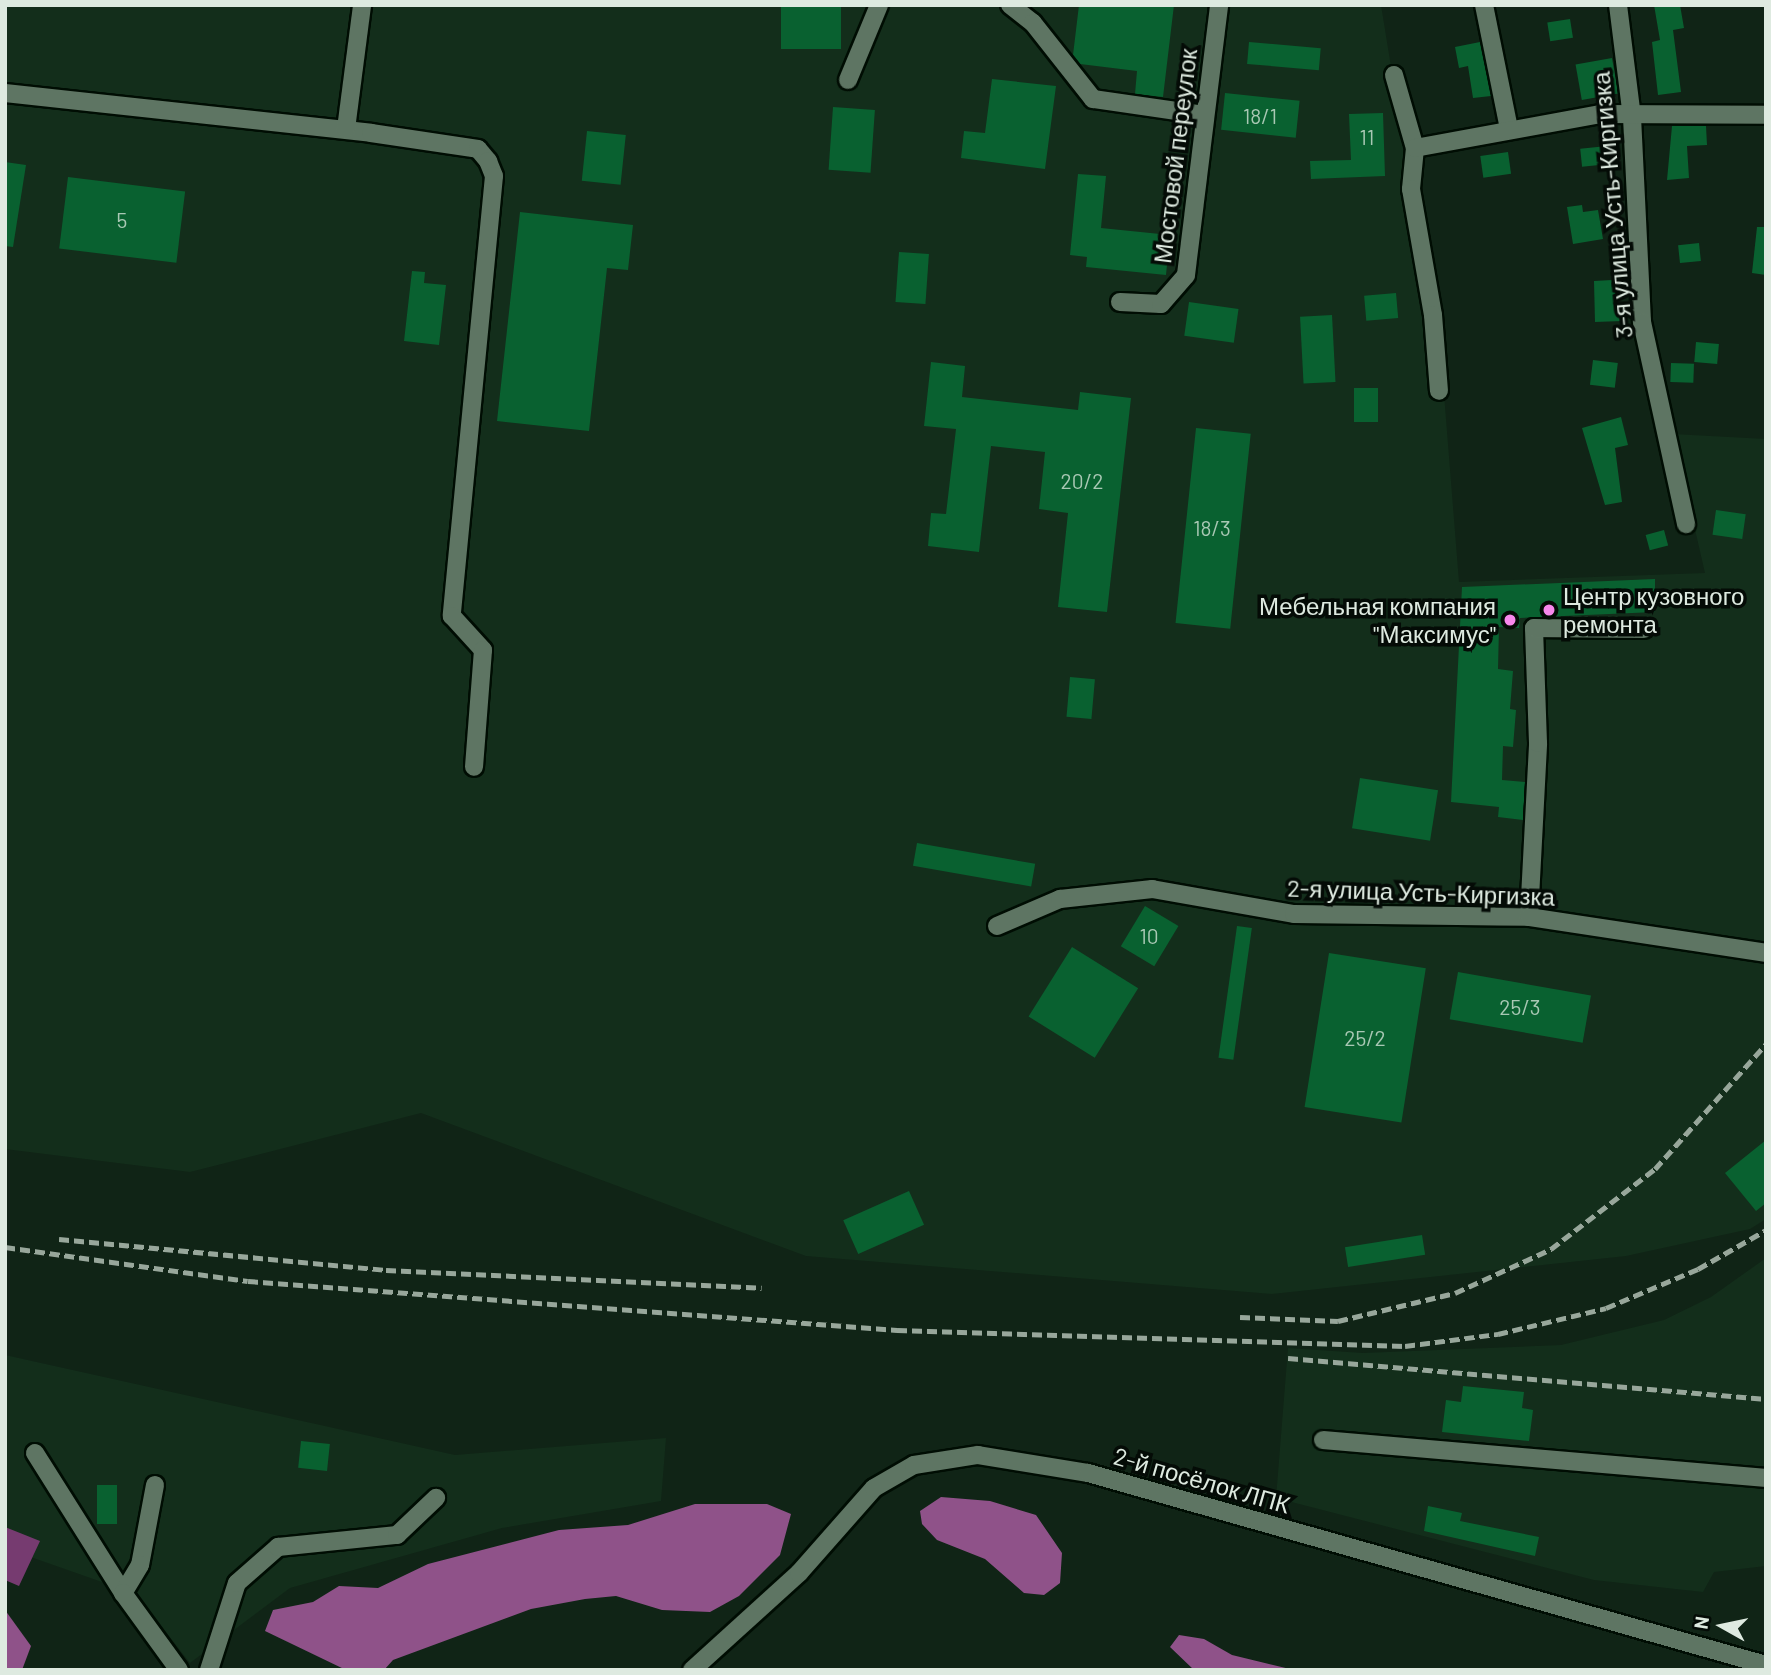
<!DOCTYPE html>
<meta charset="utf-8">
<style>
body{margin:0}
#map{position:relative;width:1771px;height:1675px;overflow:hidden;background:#102416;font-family:Barlow,sans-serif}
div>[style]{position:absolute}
.built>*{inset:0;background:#132e1b}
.forest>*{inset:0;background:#763b70}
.water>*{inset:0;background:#8f5289}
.building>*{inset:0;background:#096130;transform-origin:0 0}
.roads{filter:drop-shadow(2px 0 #000d03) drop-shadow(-2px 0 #000d03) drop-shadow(0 2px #000d03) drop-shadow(0 -2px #000d03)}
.minor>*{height:18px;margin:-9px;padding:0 9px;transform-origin:9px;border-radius:9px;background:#5e7563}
.rail>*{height:5px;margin-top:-2.5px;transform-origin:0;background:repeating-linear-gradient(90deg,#98a79b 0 10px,transparent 0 15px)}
.dots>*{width:19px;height:19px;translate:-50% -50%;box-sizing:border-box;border:4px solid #040b06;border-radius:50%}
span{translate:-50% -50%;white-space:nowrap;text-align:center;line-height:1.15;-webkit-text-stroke:7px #040b06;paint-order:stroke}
.number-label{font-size:21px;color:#a9c8b4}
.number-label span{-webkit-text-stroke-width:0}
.street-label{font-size:24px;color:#deeae0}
.poi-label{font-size:24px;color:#deeae0}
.left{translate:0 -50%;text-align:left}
.right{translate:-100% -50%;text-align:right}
.frame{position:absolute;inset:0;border:7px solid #deeae0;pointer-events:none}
.north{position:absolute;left:1687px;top:1591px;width:70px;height:70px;-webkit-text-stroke:5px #040b06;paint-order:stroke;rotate:279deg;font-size:19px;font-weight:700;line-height:28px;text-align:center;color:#deeae0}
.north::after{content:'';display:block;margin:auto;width:24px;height:32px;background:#deeae0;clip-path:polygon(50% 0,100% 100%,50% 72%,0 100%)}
</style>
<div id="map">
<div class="built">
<i style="clip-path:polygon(5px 5px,1212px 5px,1194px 278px,1228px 5px,1381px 5px,1444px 394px,1459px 582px,1705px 573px,1673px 434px,1766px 439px,1766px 1219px,1750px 1229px,1626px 1256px,1272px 1294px,806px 1256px,421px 1113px,190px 1172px,5px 1149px)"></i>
<i style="clip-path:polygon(1766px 1258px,1766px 1566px,1714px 1572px,1703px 1592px,1594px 1580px,1276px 1498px,1288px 1348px,1363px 1353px,1561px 1345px,1664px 1320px,1711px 1297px)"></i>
<i style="clip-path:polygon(5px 1355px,455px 1455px,666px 1438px,661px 1501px,502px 1528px,290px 1588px,190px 1663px,136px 1594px,5px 1548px)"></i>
</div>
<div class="forest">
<i style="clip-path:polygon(5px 1527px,40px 1541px,19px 1586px,5px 1580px)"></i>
</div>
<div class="water">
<i style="clip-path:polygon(941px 1497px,990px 1501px,1036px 1515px,1062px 1553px,1060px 1583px,1044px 1595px,1024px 1593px,985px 1559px,937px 1540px,922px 1524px,920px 1511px)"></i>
<i style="clip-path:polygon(695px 1504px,767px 1504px,791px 1514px,780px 1555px,739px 1596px,710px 1612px,662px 1610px,616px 1596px,585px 1599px,531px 1609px,393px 1660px,384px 1670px,346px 1670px,265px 1631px,273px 1610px,313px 1602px,339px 1586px,378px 1588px,428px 1564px,559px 1530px,628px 1525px)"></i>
<i style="clip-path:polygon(5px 1610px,31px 1646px,22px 1670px,5px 1670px)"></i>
<i style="clip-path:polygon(1179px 1635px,1204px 1639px,1232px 1655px,1294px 1670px,1194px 1670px,1170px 1647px)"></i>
</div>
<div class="building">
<i style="left:781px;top:5px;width:60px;height:44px"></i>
<i style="clip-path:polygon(1079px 5px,1174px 5px,1163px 97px,1135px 94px,1137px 71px,1080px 64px,1073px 55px)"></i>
<i style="clip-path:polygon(1654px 5px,1680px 5px,1684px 28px,1673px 30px,1681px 92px,1658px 95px,1652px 42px,1660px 40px)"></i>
<i style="left:1570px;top:19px;width:19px;height:23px;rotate:81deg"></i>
<i style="left:1249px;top:42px;width:72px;height:22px;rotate:5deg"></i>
<i style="clip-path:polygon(1480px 42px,1491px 96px,1473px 98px,1468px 66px,1459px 68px,1455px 47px)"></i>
<i style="left:1612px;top:58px;width:36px;height:37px;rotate:80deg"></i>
<i style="clip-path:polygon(992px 79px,1056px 86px,1045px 169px,961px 158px,964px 131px,985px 133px)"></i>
<i style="left:1225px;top:93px;width:75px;height:37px;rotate:6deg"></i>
<i style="left:833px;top:107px;width:42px;height:63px;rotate:4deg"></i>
<i style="clip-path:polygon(1383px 113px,1385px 176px,1311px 179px,1310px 161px,1351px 160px,1349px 114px)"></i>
<i style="left:1173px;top:122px;width:14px;height:23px;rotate:8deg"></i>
<i style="clip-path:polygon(1672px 126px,1706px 126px,1707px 145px,1687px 146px,1689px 178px,1667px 180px)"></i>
<i style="left:587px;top:131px;width:39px;height:50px;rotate:6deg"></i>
<i style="left:1617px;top:145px;width:18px;height:37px;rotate:84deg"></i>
<i style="left:1508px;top:152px;width:22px;height:28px;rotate:82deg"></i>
<i style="clip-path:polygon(5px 162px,26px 165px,13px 247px,5px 246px)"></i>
<i style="clip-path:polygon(1078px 174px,1106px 176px,1101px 228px,1170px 235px,1166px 275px,1086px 267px,1087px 257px,1070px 255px)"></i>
<i style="left:68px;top:177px;width:118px;height:72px;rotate:7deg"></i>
<i style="clip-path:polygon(1582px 205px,1583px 212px,1598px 210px,1603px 239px,1573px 244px,1567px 207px)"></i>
<i style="clip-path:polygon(520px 212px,633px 225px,628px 270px,607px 268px,589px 431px,497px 421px)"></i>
<i style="clip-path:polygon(1757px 227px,1766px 227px,1766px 275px,1752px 273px)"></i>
<i style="left:1699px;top:243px;width:18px;height:21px;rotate:84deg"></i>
<i style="left:899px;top:252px;width:30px;height:50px;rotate:4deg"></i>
<i style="clip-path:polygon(412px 271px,425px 272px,424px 283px,446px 285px,439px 345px,404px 341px)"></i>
<i style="clip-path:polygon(1612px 280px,1622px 321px,1595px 322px,1594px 281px)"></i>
<i style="left:1396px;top:293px;width:25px;height:32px;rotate:85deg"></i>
<i style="left:1189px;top:302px;width:50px;height:34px;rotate:8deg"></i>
<i style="left:1332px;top:315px;width:67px;height:32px;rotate:87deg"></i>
<i style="left:1696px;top:342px;width:23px;height:20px;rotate:5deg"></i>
<i style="left:1593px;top:360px;width:25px;height:25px;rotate:7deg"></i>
<i style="clip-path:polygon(931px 362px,965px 366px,962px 397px,1078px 410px,1080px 392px,1131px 398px,1107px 612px,1058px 607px,1068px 513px,1039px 509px,1045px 452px,991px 446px,979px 552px,928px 546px,931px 513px,946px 514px,956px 429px,924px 426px)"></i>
<i style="left:1671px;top:363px;width:23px;height:19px;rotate:2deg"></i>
<i style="left:1354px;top:388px;width:24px;height:34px"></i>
<i style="clip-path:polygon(1621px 417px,1628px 445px,1615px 448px,1622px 502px,1605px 505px,1582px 428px)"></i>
<i style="left:1196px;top:428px;width:55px;height:196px;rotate:6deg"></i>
<i style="left:1716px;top:510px;width:30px;height:25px;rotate:8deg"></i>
<i style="left:1664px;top:530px;width:16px;height:19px;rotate:75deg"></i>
<i style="clip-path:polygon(1655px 579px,1655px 612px,1520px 618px,1519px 628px,1499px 627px,1498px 669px,1513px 671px,1510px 709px,1516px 710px,1513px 747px,1503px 746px,1502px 780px,1525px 782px,1523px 820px,1498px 817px,1499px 807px,1451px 802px,1462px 587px)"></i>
<i style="left:1070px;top:677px;width:25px;height:40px;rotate:5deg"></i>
<i style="left:1360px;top:778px;width:79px;height:51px;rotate:9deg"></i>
<i style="left:917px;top:843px;width:120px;height:23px;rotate:10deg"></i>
<i style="left:1145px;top:906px;width:39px;height:47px;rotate:31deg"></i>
<i style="left:1237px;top:926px;width:15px;height:133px;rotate:8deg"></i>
<i style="left:1072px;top:947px;width:78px;height:82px;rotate:32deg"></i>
<i style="left:1329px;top:953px;width:98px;height:156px;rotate:9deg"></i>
<i style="left:1458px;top:972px;width:135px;height:48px;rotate:10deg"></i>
<i style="clip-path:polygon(1766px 1140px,1766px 1203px,1756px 1211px,1725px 1173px)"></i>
<i style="left:909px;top:1191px;width:37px;height:72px;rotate:66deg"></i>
<i style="left:1422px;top:1235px;width:20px;height:78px;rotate:81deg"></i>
<i style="clip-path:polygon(1463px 1386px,1524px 1392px,1522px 1408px,1533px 1410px,1529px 1441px,1442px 1432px,1446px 1400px,1461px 1402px)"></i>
<i style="left:301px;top:1441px;width:29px;height:27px;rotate:6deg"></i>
<i style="left:97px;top:1485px;width:20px;height:39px"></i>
<i style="clip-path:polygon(1428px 1506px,1462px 1513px,1460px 1521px,1539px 1537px,1535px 1556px,1424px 1531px)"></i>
</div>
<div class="roads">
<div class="minor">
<i style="left:1010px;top:5px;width:29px;rotate:38deg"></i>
<i style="left:1033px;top:23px;width:97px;rotate:51.7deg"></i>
<i style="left:1093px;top:99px;width:112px;rotate:8.2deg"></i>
<i style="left:1484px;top:5px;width:126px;rotate:78.6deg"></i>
<i style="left:1618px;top:5px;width:113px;rotate:82.9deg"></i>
<i style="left:1632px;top:117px;width:205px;rotate:87.2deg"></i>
<i style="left:1642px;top:322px;width:207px;rotate:77.7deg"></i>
<i style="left:1394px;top:75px;width:76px;rotate:74deg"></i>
<i style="left:1415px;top:148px;width:41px;rotate:95.6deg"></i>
<i style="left:1411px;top:189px;width:128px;rotate:80.1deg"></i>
<i style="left:1433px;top:315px;width:76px;rotate:85.5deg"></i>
<i style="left:848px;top:80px;width:81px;rotate:-67.5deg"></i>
<i style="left:5px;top:93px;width:368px;rotate:6.2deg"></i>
<i style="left:371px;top:133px;width:108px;rotate:8.5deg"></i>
<i style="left:478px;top:149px;width:16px;rotate:50deg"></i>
<i style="left:488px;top:161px;width:16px;rotate:68deg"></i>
<i style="left:494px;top:176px;width:442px;rotate:95.5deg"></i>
<i style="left:452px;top:616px;width:46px;rotate:47.6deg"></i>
<i style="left:483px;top:650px;width:117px;rotate:94.4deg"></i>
<i style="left:346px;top:129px;width:125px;rotate:-82.6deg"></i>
<i style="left:1415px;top:148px;width:188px;rotate:-10.4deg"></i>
<i style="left:1600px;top:114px;width:166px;rotate:0.3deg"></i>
<i style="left:1120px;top:302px;width:41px;rotate:2.8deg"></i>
<i style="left:1161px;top:304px;width:38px;rotate:-49deg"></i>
<i style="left:1186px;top:275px;width:272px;rotate:-83deg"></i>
<i style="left:1529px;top:917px;width:174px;rotate:-87deg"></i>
<i style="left:1538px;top:743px;width:115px;rotate:-92deg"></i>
<i style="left:1534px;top:628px;width:110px;rotate:0.5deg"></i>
<i style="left:997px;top:926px;width:69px;rotate:-23.2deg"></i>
<i style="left:1060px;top:899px;width:93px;rotate:-6.2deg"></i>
<i style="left:1152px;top:889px;width:144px;rotate:10deg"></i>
<i style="left:1294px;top:914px;width:235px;rotate:0.7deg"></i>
<i style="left:1529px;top:917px;width:240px;rotate:8.6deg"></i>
<i style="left:1323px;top:1440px;width:445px;rotate:4.9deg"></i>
<i style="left:35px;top:1453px;width:165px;rotate:57.8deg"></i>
<i style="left:155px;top:1485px;width:81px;rotate:100.6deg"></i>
<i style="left:140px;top:1565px;width:33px;rotate:121deg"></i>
<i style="left:123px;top:1593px;width:95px;rotate:54deg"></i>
<i style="left:209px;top:1670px;width:91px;rotate:-72.2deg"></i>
<i style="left:237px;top:1583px;width:55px;rotate:-41.3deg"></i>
<i style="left:278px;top:1547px;width:120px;rotate:-5.8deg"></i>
<i style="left:397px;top:1535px;width:54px;rotate:-43.5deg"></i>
<i style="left:692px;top:1670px;width:144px;rotate:-42.2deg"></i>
<i style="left:799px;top:1573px;width:113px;rotate:-48.6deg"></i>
<i style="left:874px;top:1488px;width:46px;rotate:-29.9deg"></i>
<i style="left:914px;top:1465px;width:65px;rotate:-8.9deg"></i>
<i style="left:978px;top:1455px;width:111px;rotate:9.3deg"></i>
<i style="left:1088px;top:1473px;width:705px;rotate:15.81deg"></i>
</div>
</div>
<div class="rail">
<i style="left:59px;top:1239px;width:328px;rotate:5.4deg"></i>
<i style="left:386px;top:1270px;width:376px;rotate:2.7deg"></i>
<i style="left:5px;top:1247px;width:245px;rotate:8deg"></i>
<i style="left:248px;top:1281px;width:651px;rotate:4.32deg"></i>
<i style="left:897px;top:1330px;width:508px;rotate:1.8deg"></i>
<i style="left:1405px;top:1346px;width:94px;rotate:-7.4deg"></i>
<i style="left:1498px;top:1334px;width:111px;rotate:-13.5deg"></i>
<i style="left:1606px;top:1308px;width:100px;rotate:-23deg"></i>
<i style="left:1698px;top:1269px;width:78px;rotate:-29.8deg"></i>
<i style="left:1240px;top:1317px;width:98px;rotate:2.3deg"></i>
<i style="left:1338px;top:1321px;width:120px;rotate:-13.5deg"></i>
<i style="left:1455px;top:1293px;width:106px;rotate:-24.6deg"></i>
<i style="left:1551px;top:1249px;width:131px;rotate:-37.6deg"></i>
<i style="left:1655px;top:1169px;width:167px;rotate:-48.4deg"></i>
<i style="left:1288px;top:1358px;width:480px;rotate:4.9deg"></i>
</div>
<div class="dots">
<i style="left:1549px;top:610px;background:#f788ec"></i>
<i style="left:1510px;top:620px;background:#f788ec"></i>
</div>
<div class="number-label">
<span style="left:1260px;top:116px">18/1</span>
<span style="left:1367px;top:137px">11</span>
<span style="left:122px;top:220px">5</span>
<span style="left:1082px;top:481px">20/2</span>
<span style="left:1212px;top:528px">18/3</span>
<span style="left:1149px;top:936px">10</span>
<span style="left:1520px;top:1007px">25/3</span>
<span style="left:1365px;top:1038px">25/2</span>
</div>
<div class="street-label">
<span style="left:1175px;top:156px;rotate:-83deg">Мостовой переулок</span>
<span style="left:1612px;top:205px;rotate:-95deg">3-я улица Усть-Киргизка</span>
<span style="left:1421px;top:892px;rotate:2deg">2-я улица Усть-Киргизка</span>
<span style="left:1202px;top:1480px;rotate:16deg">2-й посёлок ЛПК</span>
</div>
<div class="poi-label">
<span class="left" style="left:1563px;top:610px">Центр кузовного<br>ремонта</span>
<span class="right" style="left:1496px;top:620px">Мебельная компания<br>"Максимус"</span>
</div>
<div class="frame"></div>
<div class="north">N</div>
</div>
